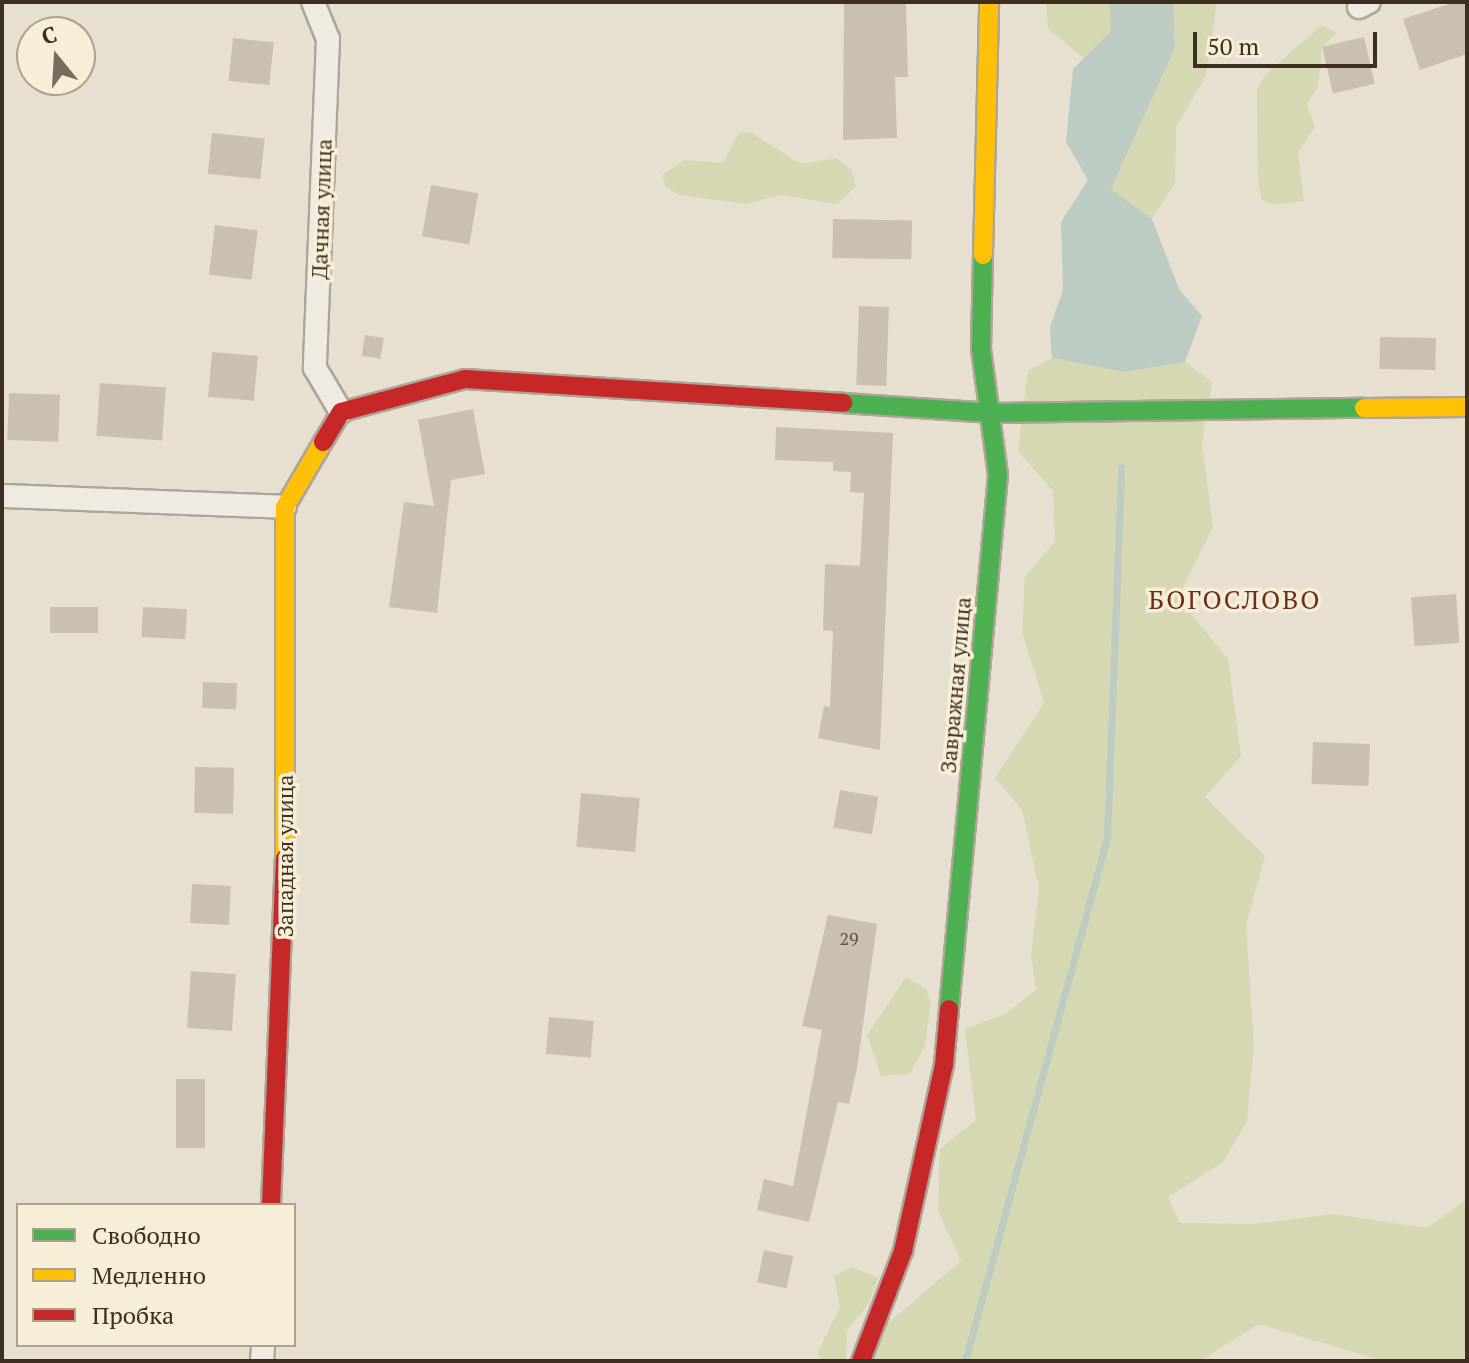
<!DOCTYPE html>
<meta charset="utf-8">
<style>
body{margin:0}
#map{position:relative;width:1469px;height:1363px;overflow:hidden;background:#e7e0d1;font-family:"PT Serif",serif}
div>[style]{position:absolute}
.green>*{inset:0;background:#d6d7b3}
.water>*{inset:0;background:#bcccc2}
.stream>*{height:7px;margin:-3.5px;padding:0 3.5px;transform-origin:3.5px;border-radius:3.5px;background:#bcccc2}
.building>*{inset:0;background:#cbbfb2;transform-origin:0 0}
.roads{filter:drop-shadow(2px 0 #ada599) drop-shadow(-2px 0 #ada599) drop-shadow(0 2px #ada599) drop-shadow(0 -2px #ada599)}
.street>*{height:22px;margin:-11px;padding:0 11px;transform-origin:11px;border-radius:11px;background:#efebe3}
.fast>*{height:18px;margin:-9px;padding:0 9px;transform-origin:9px;border-radius:9px;background:#4caf50}
.slow>*{height:18px;margin:-9px;padding:0 9px;transform-origin:9px;border-radius:9px;background:#ffc107}
.jam>*{height:18px;margin:-9px;padding:0 9px;transform-origin:9px;border-radius:9px;background:#c62828}
span{translate:-50% -50%;white-space:nowrap;text-align:center;line-height:1.15;-webkit-text-stroke:7px #f7eed8;paint-order:stroke}
.number-label{font-size:18px;color:#605244}
.number-label span{-webkit-text-stroke-width:0}
.street-label{font-size:22px;color:#3d2e20}
.quarter-label{font-size:26px;color:#6b2e1e;letter-spacing:2px}
.frame{position:absolute;inset:0;border:4px solid #3d2e20;pointer-events:none}
.legend{position:absolute;left:16px;top:1203px;width:280px;height:144px;box-sizing:border-box;background:#f7eed8;border:2px solid #ada18e;margin:0;padding:10px 14px;list-style:none;font-size:24px;color:#3d2e20}
.legend li{display:flex;align-items:center;gap:16px;height:40px}
.legend b{width:40px;border:2px solid #ada18e}
.north{position:absolute;left:16px;top:16px;width:80px;height:80px;box-sizing:border-box;background:#f7eed8;border:2px solid #ada18e;border-radius:50%;rotate:342deg;font-size:22px;font-weight:700;line-height:32px;text-align:center;color:#3d2e20}
.north::after{content:'';display:block;margin:auto;width:28px;height:36px;background:#786c5e;clip-path:polygon(50% 0,100% 100%,50% 72%,0 100%)}
.scale{position:absolute;left:1193px;top:32px;width:184px;height:36px;box-sizing:border-box;border:4px solid #3d2e20;border-top:0;padding-left:10px;font-size:24px;line-height:28px;white-space:nowrap;color:#3d2e20;-webkit-text-stroke:6px #f7eed8;paint-order:stroke}
</style>
<div id="map">
<div class="green">
<i style="clip-path:polygon(1046px 2px,1109px 2px,1111px 31px,1084px 58px,1048px 29px)"></i>
<i style="clip-path:polygon(1173px 2px,1217px 2px,1206px 76px,1176px 127px,1175px 183px,1152px 219px,1111px 189px,1175px 48px)"></i>
<i style="clip-path:polygon(1322px 25px,1336px 33px,1322px 48px,1318px 86px,1307px 104px,1315px 127px,1298px 152px,1304px 201px,1274px 205px,1262px 200px,1258px 183px,1257px 90px,1265px 75px)"></i>
<i style="clip-path:polygon(750px 132px,801px 164px,836px 158px,851px 170px,856px 187px,836px 204px,781px 195px,747px 204px,679px 195px,666px 187px,662px 175px,684px 160px,723px 163px,739px 133px)"></i>
<i style="clip-path:polygon(1052px 358px,1124px 372px,1185px 362px,1212px 382px,1202px 442px,1213px 527px,1178px 598px,1228px 659px,1241px 756px,1205px 797px,1265px 856px,1246px 925px,1254px 1046px,1247px 1122px,1223px 1162px,1168px 1197px,1180px 1223px,1253px 1224px,1334px 1214px,1427px 1228px,1467px 1199px,1467px 1361px,1384px 1361px,1259px 1324px,1200px 1361px,873px 1361px,887px 1324px,961px 1261px,938px 1211px,940px 1149px,976px 1120px,965px 1029px,1005px 1014px,1036px 990px,1031px 955px,1039px 888px,1022px 810px,995px 778px,1044px 703px,1022px 632px,1025px 578px,1055px 541px,1053px 491px,1018px 451px,1028px 371px)"></i>
<i style="clip-path:polygon(906px 977px,926px 989px,931px 1004px,925px 1045px,910px 1074px,881px 1076px,867px 1035px)"></i>
<i style="clip-path:polygon(852px 1267px,878px 1278px,868px 1305px,847px 1330px,846px 1361px,821px 1361px,818px 1352px,840px 1307px,834px 1276px)"></i>
</div>
<div class="water">
<i style="clip-path:polygon(1109px 2px,1173px 2px,1175px 48px,1111px 189px,1152px 219px,1179px 289px,1202px 316px,1185px 362px,1124px 372px,1052px 358px,1051px 351px,1050px 327px,1063px 290px,1061px 222px,1088px 180px,1066px 142px,1073px 69px,1111px 31px)"></i>
</div>
<div class="stream">
<i style="left:965px;top:1361px;width:542px;rotate:-74.81deg"></i>
<i style="left:1107px;top:838px;width:371px;rotate:-87.8deg"></i>
</div>
<div class="building">
<i style="clip-path:polygon(844px 2px,906px 2px,908px 77px,895px 77px,897px 138px,843px 140px)"></i>
<i style="clip-path:polygon(1455px 2px,1467px 2px,1467px 54px,1420px 70px,1403px 19px)"></i>
<i style="left:1364px;top:37px;width:48px;height:43px;rotate:77deg"></i>
<i style="left:233px;top:38px;width:41px;height:43px;rotate:6deg"></i>
<i style="left:212px;top:133px;width:53px;height:41px;rotate:6deg"></i>
<i style="left:431px;top:185px;width:48px;height:52px;rotate:10deg"></i>
<i style="left:833px;top:219px;width:79px;height:39px;rotate:1deg"></i>
<i style="left:215px;top:225px;width:43px;height:50px;rotate:7deg"></i>
<i style="left:859px;top:306px;width:30px;height:79px;rotate:2deg"></i>
<i style="left:365px;top:335px;width:19px;height:21px;rotate:9deg"></i>
<i style="left:1380px;top:337px;width:56px;height:32px;rotate:1deg"></i>
<i style="left:212px;top:352px;width:46px;height:45px;rotate:5deg"></i>
<i style="left:100px;top:383px;width:66px;height:53px;rotate:4deg"></i>
<i style="left:9px;top:393px;width:51px;height:47px;rotate:2deg"></i>
<i style="clip-path:polygon(473px 409px,485px 474px,451px 480px,437px 613px,389px 607px,404px 502px,434px 506px,418px 420px)"></i>
<i style="clip-path:polygon(776px 427px,893px 433px,880px 750px,818px 738px,824px 706px,830px 707px,833px 631px,823px 630px,825px 564px,860px 566px,864px 493px,850px 492px,851px 472px,833px 471px,833px 462px,775px 460px)"></i>
<i style="left:1456px;top:594px;width:49px;height:45px;rotate:86deg"></i>
<i style="left:98px;top:607px;width:26px;height:48px;rotate:90deg"></i>
<i style="left:143px;top:607px;width:44px;height:30px;rotate:3deg"></i>
<i style="left:203px;top:682px;width:34px;height:26px;rotate:2deg"></i>
<i style="left:1313px;top:742px;width:57px;height:42px;rotate:2deg"></i>
<i style="left:195px;top:767px;width:39px;height:46px;rotate:1deg"></i>
<i style="left:840px;top:790px;width:39px;height:38px;rotate:10deg"></i>
<i style="left:581px;top:793px;width:59px;height:54px;rotate:5deg"></i>
<i style="left:192px;top:884px;width:39px;height:39px;rotate:3deg"></i>
<i style="clip-path:polygon(828px 915px,877px 924px,857px 1068px,849px 1104px,838px 1102px,809px 1222px,757px 1210px,764px 1179px,793px 1186px,822px 1030px,802px 1026px)"></i>
<i style="left:191px;top:971px;width:45px;height:57px;rotate:4deg"></i>
<i style="left:549px;top:1017px;width:45px;height:37px;rotate:5deg"></i>
<i style="left:205px;top:1079px;width:69px;height:29px;rotate:90deg"></i>
<i style="left:764px;top:1250px;width:30px;height:33px;rotate:12deg"></i>
</div>
<div class="roads">
<div class="street">
<i style="left:313px;top:2px;width:40px;rotate:68deg"></i>
<i style="left:328px;top:39px;width:329px;rotate:92.3deg"></i>
<i style="left:315px;top:368px;width:51px;rotate:59.4deg"></i>
<i style="left:1359px;top:7px;width:11px;rotate:-27deg"></i>
<i style="left:2px;top:496px;width:283px;rotate:2.2deg"></i>
<i style="left:262px;top:1361px;width:16px;rotate:-86deg"></i>
</div>
<div class="fast">
<i style="left:843px;top:403px;width:150px;rotate:3.8deg"></i>
<i style="left:993px;top:413px;width:371px;rotate:-0.8deg"></i>
<i style="left:949px;top:1009px;width:536px;rotate:-84.76deg"></i>
<i style="left:998px;top:475px;width:127px;rotate:-97.7deg"></i>
<i style="left:981px;top:349px;width:94px;rotate:-88.8deg"></i>
</div>
<div class="slow">
<i style="left:983px;top:255px;width:253px;rotate:-88.6deg"></i>
<i style="left:1364px;top:408px;width:103px;rotate:-0.6deg"></i>
<i style="left:285px;top:858px;width:351px;rotate:-90deg"></i>
<i style="left:285px;top:507px;width:75px;rotate:-59.7deg"></i>
</div>
<div class="jam">
<i style="left:323px;top:442px;width:35px;rotate:-59deg"></i>
<i style="left:341px;top:412px;width:128px;rotate:-14.9deg"></i>
<i style="left:465px;top:379px;width:379px;rotate:3.6deg"></i>
<i style="left:271px;top:1205px;width:347px;rotate:-87.7deg"></i>
<i style="left:861px;top:1361px;width:118px;rotate:-69.1deg"></i>
<i style="left:903px;top:1251px;width:190px;rotate:-77.6deg"></i>
<i style="left:944px;top:1065px;width:56px;rotate:-84.9deg"></i>
</div>
</div>
<div class="number-label">
<span style="left:849px;top:938px">29</span>
</div>
<div class="street-label">
<span style="left:321px;top:209px;rotate:-88deg">Дачная улица</span>
<span style="left:955px;top:685px;rotate:-85deg">Завражная улица</span>
<span style="left:285px;top:856px;rotate:-90deg">Западная улица</span>
</div>
<div class="quarter-label">
<span style="left:1235px;top:600px">БОГОСЛОВО</span>
</div>
<div class="frame"></div>
<ul class="legend">
<li><b style="height:10px;background:#4caf50"></b>Свободно</li>
<li><b style="height:10px;background:#ffc107"></b>Медленно</li>
<li><b style="height:10px;background:#c62828"></b>Пробка</li>
</ul>
<div class="north">С</div>
<div class="scale">50 m</div>
</div>
